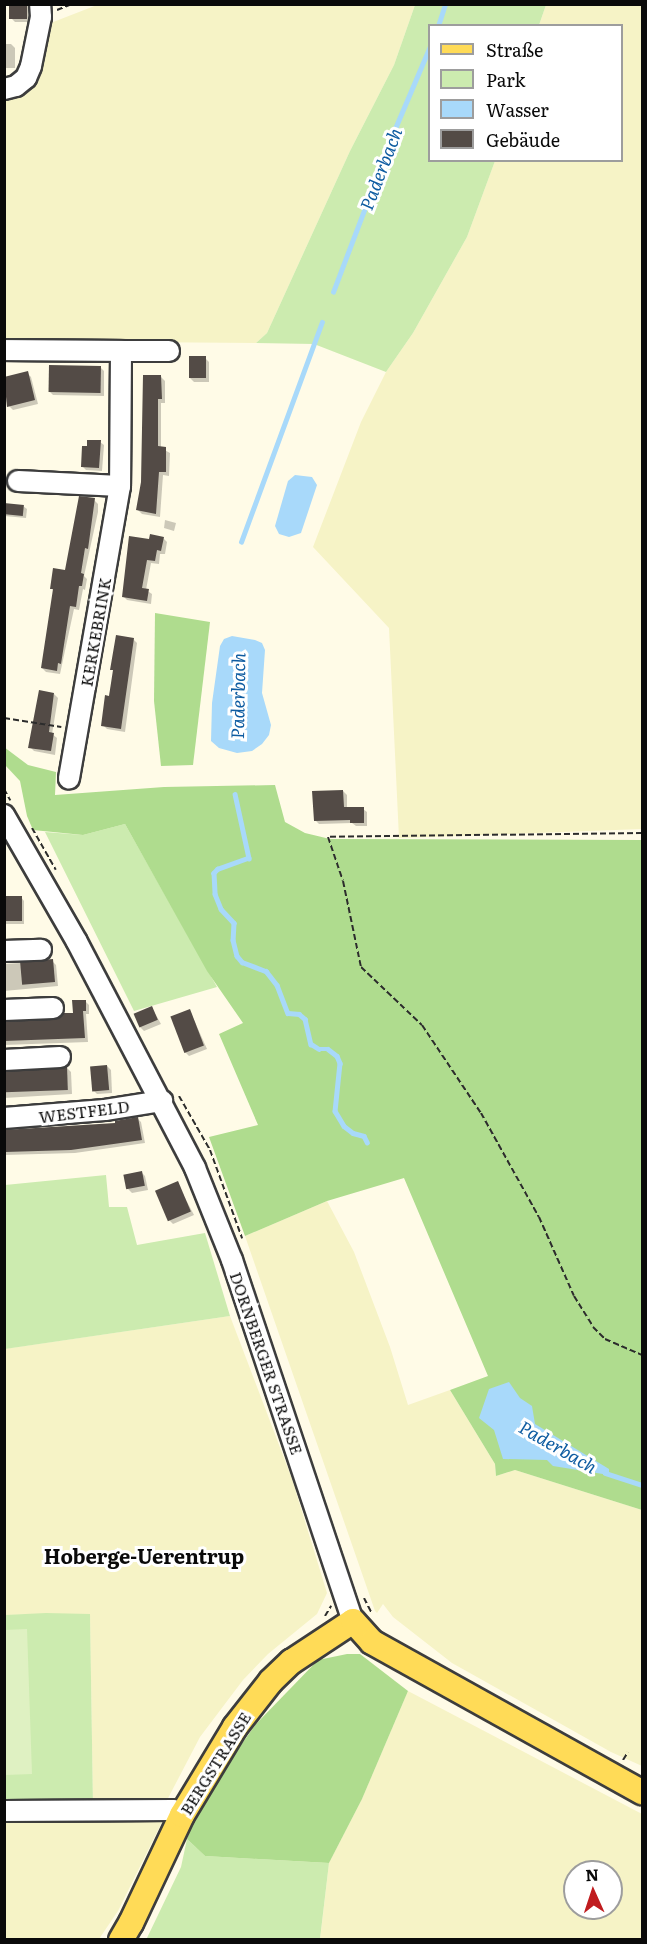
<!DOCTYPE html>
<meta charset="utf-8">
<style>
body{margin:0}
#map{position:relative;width:647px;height:1944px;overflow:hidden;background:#fffbe7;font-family:Literata,serif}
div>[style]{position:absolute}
.farmland>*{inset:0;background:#f6f3c6}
.green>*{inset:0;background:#ccebaf}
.forest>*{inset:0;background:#afdc8e}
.pitch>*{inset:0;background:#dff1c2}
.water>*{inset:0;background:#a8d9fa}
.shadow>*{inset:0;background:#0003}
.stream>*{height:4.5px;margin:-2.25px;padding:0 2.25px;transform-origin:2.25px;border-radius:2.25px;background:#a8d9fa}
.building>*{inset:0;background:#534b46;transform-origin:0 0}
.path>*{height:2px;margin-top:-1px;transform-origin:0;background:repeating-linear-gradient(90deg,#2c2c2c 0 6px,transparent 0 9px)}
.roads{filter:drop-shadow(2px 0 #3d3d3d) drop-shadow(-2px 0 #3d3d3d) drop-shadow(0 2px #3d3d3d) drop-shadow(0 -2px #3d3d3d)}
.minor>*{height:20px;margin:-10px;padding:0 10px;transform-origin:10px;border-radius:10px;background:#fff}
.major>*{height:24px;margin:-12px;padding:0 12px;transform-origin:12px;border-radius:12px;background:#ffdb57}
span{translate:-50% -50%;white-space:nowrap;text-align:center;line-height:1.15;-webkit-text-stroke:6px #fff;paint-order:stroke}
.street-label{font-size:16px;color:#0a0a0a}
.water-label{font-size:18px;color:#0e5ca1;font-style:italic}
.quarter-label{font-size:20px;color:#0a0a0a;font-weight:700}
.frame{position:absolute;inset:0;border:6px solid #0a0a0a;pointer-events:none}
.legend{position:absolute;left:428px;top:24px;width:195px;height:138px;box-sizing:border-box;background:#fff;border:2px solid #9d9d9d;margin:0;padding:8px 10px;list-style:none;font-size:18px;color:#0a0a0a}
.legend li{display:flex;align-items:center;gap:12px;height:30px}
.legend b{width:30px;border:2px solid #9d9d9d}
.north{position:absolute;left:563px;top:1860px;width:60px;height:60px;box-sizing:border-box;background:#fff;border:2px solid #9d9d9d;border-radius:50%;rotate:357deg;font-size:16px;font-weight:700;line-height:24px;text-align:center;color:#0a0a0a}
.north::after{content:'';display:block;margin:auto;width:21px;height:27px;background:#c01c1f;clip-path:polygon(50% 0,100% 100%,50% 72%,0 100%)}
</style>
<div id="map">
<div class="farmland">
<i style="clip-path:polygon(97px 5px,415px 5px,394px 65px,350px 151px,267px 333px,256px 343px,5px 341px,4px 97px,23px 93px,32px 85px,43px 26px)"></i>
<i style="clip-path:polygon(546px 5px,642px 5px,642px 829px,399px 838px,389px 628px,313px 547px,361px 422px,386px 372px,413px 333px,467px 237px,495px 161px,622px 160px,622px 26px,539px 25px)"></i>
<i style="clip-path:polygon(327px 1201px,354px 1252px,390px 1347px,408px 1405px,450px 1390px,495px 1464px,496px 1476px,515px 1470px,642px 1510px,642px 1766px,611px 1752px,452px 1663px,393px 1617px,383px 1604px,377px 1613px,375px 1611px,245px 1236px)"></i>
<i style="clip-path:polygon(230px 1316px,292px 1479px,327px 1593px,317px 1614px,268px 1654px,243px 1680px,200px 1737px,165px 1804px,93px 1805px,90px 1614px,5px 1615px,4px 1349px)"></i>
<i style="clip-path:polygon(evenodd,408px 1691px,642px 1814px,642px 1939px,320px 1940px,329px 1863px,362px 1799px,408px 1691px,575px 1872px,611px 1872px,611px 1908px,575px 1908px,575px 1872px)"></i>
<i style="clip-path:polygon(165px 1816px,118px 1911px,99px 1939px,5px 1940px,5px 1817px)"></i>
</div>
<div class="green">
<i style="clip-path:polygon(415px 5px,546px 5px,539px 25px,430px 26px,430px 160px,495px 161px,467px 237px,413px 333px,386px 372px,314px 344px,256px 343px,267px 333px,350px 151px,394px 65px)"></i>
<i style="clip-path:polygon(125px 824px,217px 987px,134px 1011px,45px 832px,83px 835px)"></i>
<i style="clip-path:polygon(106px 1175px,109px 1207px,127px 1207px,137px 1245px,205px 1233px,230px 1316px,5px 1349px,5px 1185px)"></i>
<i style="clip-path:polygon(46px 1613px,90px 1614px,93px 1805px,5px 1807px,5px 1615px)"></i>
<i style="clip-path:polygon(187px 1839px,205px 1856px,329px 1863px,320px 1939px,146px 1940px,181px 1867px)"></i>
</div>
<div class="forest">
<i style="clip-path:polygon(155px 613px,210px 622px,193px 765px,161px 766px,154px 701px)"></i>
<i style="clip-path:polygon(4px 747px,28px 765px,56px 772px,55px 795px,164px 787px,275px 785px,285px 822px,305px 833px,330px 839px,642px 840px,642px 1510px,515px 1470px,496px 1476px,495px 1464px,450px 1390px,488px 1376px,404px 1178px,327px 1201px,245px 1236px,209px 1137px,258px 1125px,219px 1034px,243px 1023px,207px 971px,125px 824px,83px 835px,33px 830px,27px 816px,20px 781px,5px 765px)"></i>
<i style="clip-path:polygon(347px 1654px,360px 1654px,408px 1691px,362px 1799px,329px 1863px,205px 1856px,187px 1839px,199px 1805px,228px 1763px,256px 1724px,318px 1660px)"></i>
</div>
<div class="pitch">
<i style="clip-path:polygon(27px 1629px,32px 1774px,5px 1775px,5px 1630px)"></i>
</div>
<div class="water">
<i style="clip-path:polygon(295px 475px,312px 477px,317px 485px,301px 533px,289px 537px,279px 534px,275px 526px,288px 481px)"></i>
<i style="clip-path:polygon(232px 636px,255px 640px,262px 643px,265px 650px,262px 693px,271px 725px,269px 735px,262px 744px,252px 751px,237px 753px,219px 748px,211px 741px,212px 703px,220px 646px,224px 639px)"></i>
<i style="clip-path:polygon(509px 1382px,520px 1398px,532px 1406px,535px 1424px,609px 1469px,609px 1475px,553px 1466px,547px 1460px,503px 1459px,494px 1430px,479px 1418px,489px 1389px)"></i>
</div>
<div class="shadow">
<i style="clip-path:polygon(11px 4px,30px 4px,30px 22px,15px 22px,11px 18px)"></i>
<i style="clip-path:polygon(4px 44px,11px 44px,15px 48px,15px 68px,4px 68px)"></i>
<i style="clip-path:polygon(205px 358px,209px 362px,209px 382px,194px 382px,190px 378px)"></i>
<i style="clip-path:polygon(100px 367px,104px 371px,104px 396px,53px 395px,50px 392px)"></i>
<i style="clip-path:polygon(27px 373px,31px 377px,38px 404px,13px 410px,9px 406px,4px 378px)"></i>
<i style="clip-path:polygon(161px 377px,165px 381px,165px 403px,161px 403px,161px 448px,170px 453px,169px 476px,163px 475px,160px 517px,142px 514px,138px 510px)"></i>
<i style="clip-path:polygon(100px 442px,104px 445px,102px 471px,86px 470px,83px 467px)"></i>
<i style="clip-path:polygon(94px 500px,98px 504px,98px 512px,84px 576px,87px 579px,85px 590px,83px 589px,79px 610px,74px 609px,60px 674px,46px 672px,42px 668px,54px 591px,51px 588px,66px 572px)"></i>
<i style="clip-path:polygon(4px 505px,23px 506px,27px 509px,26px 518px,4px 516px)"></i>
<i style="clip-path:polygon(165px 520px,176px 523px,174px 531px,164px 528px)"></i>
<i style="clip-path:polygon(163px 538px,167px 542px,165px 554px,160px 554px,159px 564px,151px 563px,146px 590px,152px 594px,151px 604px,127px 600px,123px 596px,150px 541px)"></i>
<i style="clip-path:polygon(133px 639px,137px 643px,125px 732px,107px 729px,103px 725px,114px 672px,112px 669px)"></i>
<i style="clip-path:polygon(54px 694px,58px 698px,52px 734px,57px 738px,55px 755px,34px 751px,30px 747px)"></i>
<i style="clip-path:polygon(343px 791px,347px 795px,347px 809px,363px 809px,367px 812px,367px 826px,356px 826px,352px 823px,319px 824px,315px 820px)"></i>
<i style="clip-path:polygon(4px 897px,21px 897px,24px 901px,24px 924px,4px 924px)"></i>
<i style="clip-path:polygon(52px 961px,56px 965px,58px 986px,4px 991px,4px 964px)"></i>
<i style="clip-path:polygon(85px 1001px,89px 1005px,89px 1014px,86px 1014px,88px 1042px,4px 1045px,4px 1023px,55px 1021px,74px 1014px)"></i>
<i style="clip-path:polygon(152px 1008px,161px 1024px,144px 1031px,140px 1027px)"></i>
<i style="clip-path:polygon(190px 1011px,207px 1049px,189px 1056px,185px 1052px)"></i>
<i style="clip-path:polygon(107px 1066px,111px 1070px,112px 1093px,97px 1094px,93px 1090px)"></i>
<i style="clip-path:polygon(67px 1068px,71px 1072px,72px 1094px,4px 1098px,4px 1073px)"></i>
<i style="clip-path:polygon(138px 1119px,141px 1122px,145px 1143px,75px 1153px,4px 1155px,4px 1130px,117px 1124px)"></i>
<i style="clip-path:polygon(141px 1172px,145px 1176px,148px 1190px,132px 1193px,128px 1189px)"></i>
<i style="clip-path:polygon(177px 1183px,194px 1215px,173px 1224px,169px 1220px)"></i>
</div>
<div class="stream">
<i style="left:438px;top:26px;width:23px;rotate:-72deg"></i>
<i style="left:333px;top:292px;width:172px;rotate:-69.2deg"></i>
<i style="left:394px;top:131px;width:92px;rotate:-67deg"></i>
<i style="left:241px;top:542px;width:234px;rotate:-69.8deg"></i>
<i style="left:235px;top:794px;width:66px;rotate:77.7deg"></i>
<i style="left:249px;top:858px;width:33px;rotate:160deg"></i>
<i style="left:218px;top:869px;width:6px;rotate:135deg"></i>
<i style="left:214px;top:873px;width:21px;rotate:87deg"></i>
<i style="left:215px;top:894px;width:16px;rotate:68deg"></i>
<i style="left:221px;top:909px;width:19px;rotate:47deg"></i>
<i style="left:234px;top:923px;width:17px;rotate:93deg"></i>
<i style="left:233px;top:940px;width:16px;rotate:76deg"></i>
<i style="left:237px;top:956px;width:8px;rotate:50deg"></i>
<i style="left:242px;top:962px;width:26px;rotate:21deg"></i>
<i style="left:266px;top:971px;width:18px;rotate:52deg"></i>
<i style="left:277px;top:985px;width:30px;rotate:69deg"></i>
<i style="left:288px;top:1013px;width:11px;rotate:5deg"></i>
<i style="left:299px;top:1014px;width:8px;rotate:40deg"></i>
<i style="left:305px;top:1019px;width:26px;rotate:77deg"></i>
<i style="left:311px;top:1044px;width:9px;rotate:32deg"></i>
<i style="left:319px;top:1049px;width:9px"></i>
<i style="left:328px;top:1049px;width:11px;rotate:38deg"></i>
<i style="left:337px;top:1056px;width:8px;rotate:67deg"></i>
<i style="left:340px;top:1063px;width:48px;rotate:95.9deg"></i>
<i style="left:335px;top:1111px;width:17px;rotate:59deg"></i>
<i style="left:344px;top:1126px;width:11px;rotate:38deg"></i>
<i style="left:353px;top:1133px;width:11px;rotate:15deg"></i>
<i style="left:364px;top:1136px;width:7px;rotate:63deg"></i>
<i style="left:605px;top:1473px;width:39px;rotate:18deg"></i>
</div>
<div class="building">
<i style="left:9px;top:4px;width:18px;height:15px"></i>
<i style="left:189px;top:356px;width:17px;height:22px"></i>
<i style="left:49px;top:365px;width:52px;height:27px;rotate:1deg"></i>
<i style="clip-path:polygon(28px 371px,35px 400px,7px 407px,4px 377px)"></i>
<i style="clip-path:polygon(143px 375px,161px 375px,162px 399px,158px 399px,158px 446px,166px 447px,166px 472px,159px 472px,156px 514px,136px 510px,141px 482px)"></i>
<i style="clip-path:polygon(87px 440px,101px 440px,99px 468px,81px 467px,82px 446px,87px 446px)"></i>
<i style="clip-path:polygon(79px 496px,95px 498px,88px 549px,85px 548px,81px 573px,84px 574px,82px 586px,79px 586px,76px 607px,70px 606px,61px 664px,58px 663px,57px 671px,41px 668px,53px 589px,50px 589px,53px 568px,65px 570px)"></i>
<i style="left:4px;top:503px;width:20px;height:11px;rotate:6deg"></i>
<i style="clip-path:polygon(150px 534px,164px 537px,161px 551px,157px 550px,155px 561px,147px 560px,142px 588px,149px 589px,147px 601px,122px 597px,129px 536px,149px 539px)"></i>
<i style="clip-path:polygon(116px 635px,134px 638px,121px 729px,101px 726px,105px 695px,109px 696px,113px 670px,110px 670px)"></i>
<i style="clip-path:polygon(39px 690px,54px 693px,49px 732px,54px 733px,51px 751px,28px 748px)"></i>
<i style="clip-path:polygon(343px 790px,344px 807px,364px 807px,364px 823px,350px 823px,350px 820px,314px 821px,312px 791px)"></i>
<i style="left:4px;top:896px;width:18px;height:25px"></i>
<i style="left:53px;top:959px;width:23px;height:33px;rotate:85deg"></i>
<i style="clip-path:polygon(72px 1000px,86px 1000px,86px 1011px,83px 1011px,85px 1038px,4px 1041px,4px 1022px,59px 1018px,64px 1013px,73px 1013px)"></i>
<i style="left:152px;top:1006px;width:15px;height:20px;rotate:67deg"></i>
<i style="left:190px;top:1009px;width:39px;height:21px;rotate:69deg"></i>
<i style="left:107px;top:1065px;width:25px;height:17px;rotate:85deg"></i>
<i style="left:67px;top:1066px;width:24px;height:63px;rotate:88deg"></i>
<i style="clip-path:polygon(138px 1117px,142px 1140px,71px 1150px,5px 1152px,4px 1130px,115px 1123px,115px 1121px)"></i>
<i style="left:142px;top:1171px;width:15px;height:19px;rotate:79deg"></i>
<i style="left:178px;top:1181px;width:33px;height:25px;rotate:67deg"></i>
</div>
<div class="path">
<i style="left:57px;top:10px;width:16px;rotate:-22deg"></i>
<i style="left:4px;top:718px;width:58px;rotate:9deg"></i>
<i style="left:4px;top:789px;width:13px;rotate:61deg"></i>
<i style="left:32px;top:828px;width:48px;rotate:60.3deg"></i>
<i style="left:642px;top:833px;width:314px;rotate:179.3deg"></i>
<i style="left:328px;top:837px;width:46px;rotate:71.2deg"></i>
<i style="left:343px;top:881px;width:88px;rotate:78.2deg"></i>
<i style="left:361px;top:967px;width:84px;rotate:43.6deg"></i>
<i style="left:422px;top:1025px;width:106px;rotate:56.2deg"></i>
<i style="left:481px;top:1113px;width:119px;rotate:60.9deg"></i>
<i style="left:539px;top:1217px;width:86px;rotate:66.1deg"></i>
<i style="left:574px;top:1296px;width:36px;rotate:58deg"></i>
<i style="left:593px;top:1327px;width:17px;rotate:45deg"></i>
<i style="left:605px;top:1339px;width:40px;rotate:23.4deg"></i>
<i style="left:179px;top:1096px;width:62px;rotate:60.1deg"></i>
<i style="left:210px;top:1150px;width:94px;rotate:70deg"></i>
<i style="left:364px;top:1598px;width:16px;rotate:63deg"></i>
<i style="left:325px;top:1616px;width:12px;rotate:-59deg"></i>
<i style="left:623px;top:1760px;width:9px;rotate:-58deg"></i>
</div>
<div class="roads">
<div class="minor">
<i style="left:4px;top:89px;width:12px;rotate:-14deg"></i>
<i style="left:16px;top:86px;width:13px;rotate:-39deg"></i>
<i style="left:26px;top:78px;width:13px;rotate:-67deg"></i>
<i style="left:31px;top:66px;width:50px;rotate:-78.5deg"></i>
<i style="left:41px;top:17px;width:13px;rotate:-94deg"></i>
<i style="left:4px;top:350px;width:117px;rotate:0.5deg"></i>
<i style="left:121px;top:351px;width:135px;rotate:90.4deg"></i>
<i style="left:120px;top:486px;width:297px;rotate:99.9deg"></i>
<i style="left:121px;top:351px;width:48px"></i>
<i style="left:18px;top:481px;width:102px;rotate:2.8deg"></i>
<i style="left:4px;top:815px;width:146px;rotate:60.1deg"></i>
<i style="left:77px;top:942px;width:255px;rotate:62.4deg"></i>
<i style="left:195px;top:1168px;width:99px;rotate:68.1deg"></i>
<i style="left:232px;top:1260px;width:381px;rotate:71.5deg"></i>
<i style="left:4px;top:951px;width:37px;rotate:-2deg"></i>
<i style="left:4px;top:1010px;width:49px;rotate:-2.3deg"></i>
<i style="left:4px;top:1060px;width:56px;rotate:-3.1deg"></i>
<i style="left:4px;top:1118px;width:101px;rotate:-4.5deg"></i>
<i style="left:105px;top:1110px;width:58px;rotate:-9deg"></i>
<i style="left:4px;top:1811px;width:169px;rotate:-0.3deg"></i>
<i style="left:173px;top:1810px;width:10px;rotate:29deg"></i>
</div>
<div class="major">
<i style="left:121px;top:1940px;width:20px;rotate:-60deg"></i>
<i style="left:131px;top:1923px;width:119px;rotate:-64.7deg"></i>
<i style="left:182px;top:1815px;width:103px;rotate:-58.9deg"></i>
<i style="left:235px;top:1727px;width:58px;rotate:-52deg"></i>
<i style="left:271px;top:1681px;width:28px;rotate:-44deg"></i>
<i style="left:291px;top:1662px;width:74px;rotate:-33.5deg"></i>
<i style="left:353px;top:1621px;width:28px;rotate:48deg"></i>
<i style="left:372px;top:1642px;width:309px;rotate:29.1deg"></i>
</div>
</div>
<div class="street-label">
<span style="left:95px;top:632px;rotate:-80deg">KERKEBRINK</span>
<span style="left:84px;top:1111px;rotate:-7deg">WESTFELD</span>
<span style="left:267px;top:1363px;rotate:71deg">DORNBERGER STRASSE</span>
<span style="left:215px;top:1763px;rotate:-58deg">BERGSTRASSE</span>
</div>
<div class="water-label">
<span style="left:381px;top:169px;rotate:-69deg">Paderbach</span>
<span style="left:238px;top:696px;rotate:-89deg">Paderbach</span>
<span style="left:558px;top:1447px;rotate:30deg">Paderbach</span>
</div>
<div class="quarter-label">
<span style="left:144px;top:1555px">Hoberge-Uerentrup</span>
</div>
<div class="frame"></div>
<ul class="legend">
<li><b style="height:8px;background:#ffdb57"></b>Straße</li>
<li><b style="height:16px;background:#ccebaf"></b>Park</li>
<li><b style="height:16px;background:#a8d9fa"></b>Wasser</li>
<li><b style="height:16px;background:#534b46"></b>Gebäude</li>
</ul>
<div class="north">N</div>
</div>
